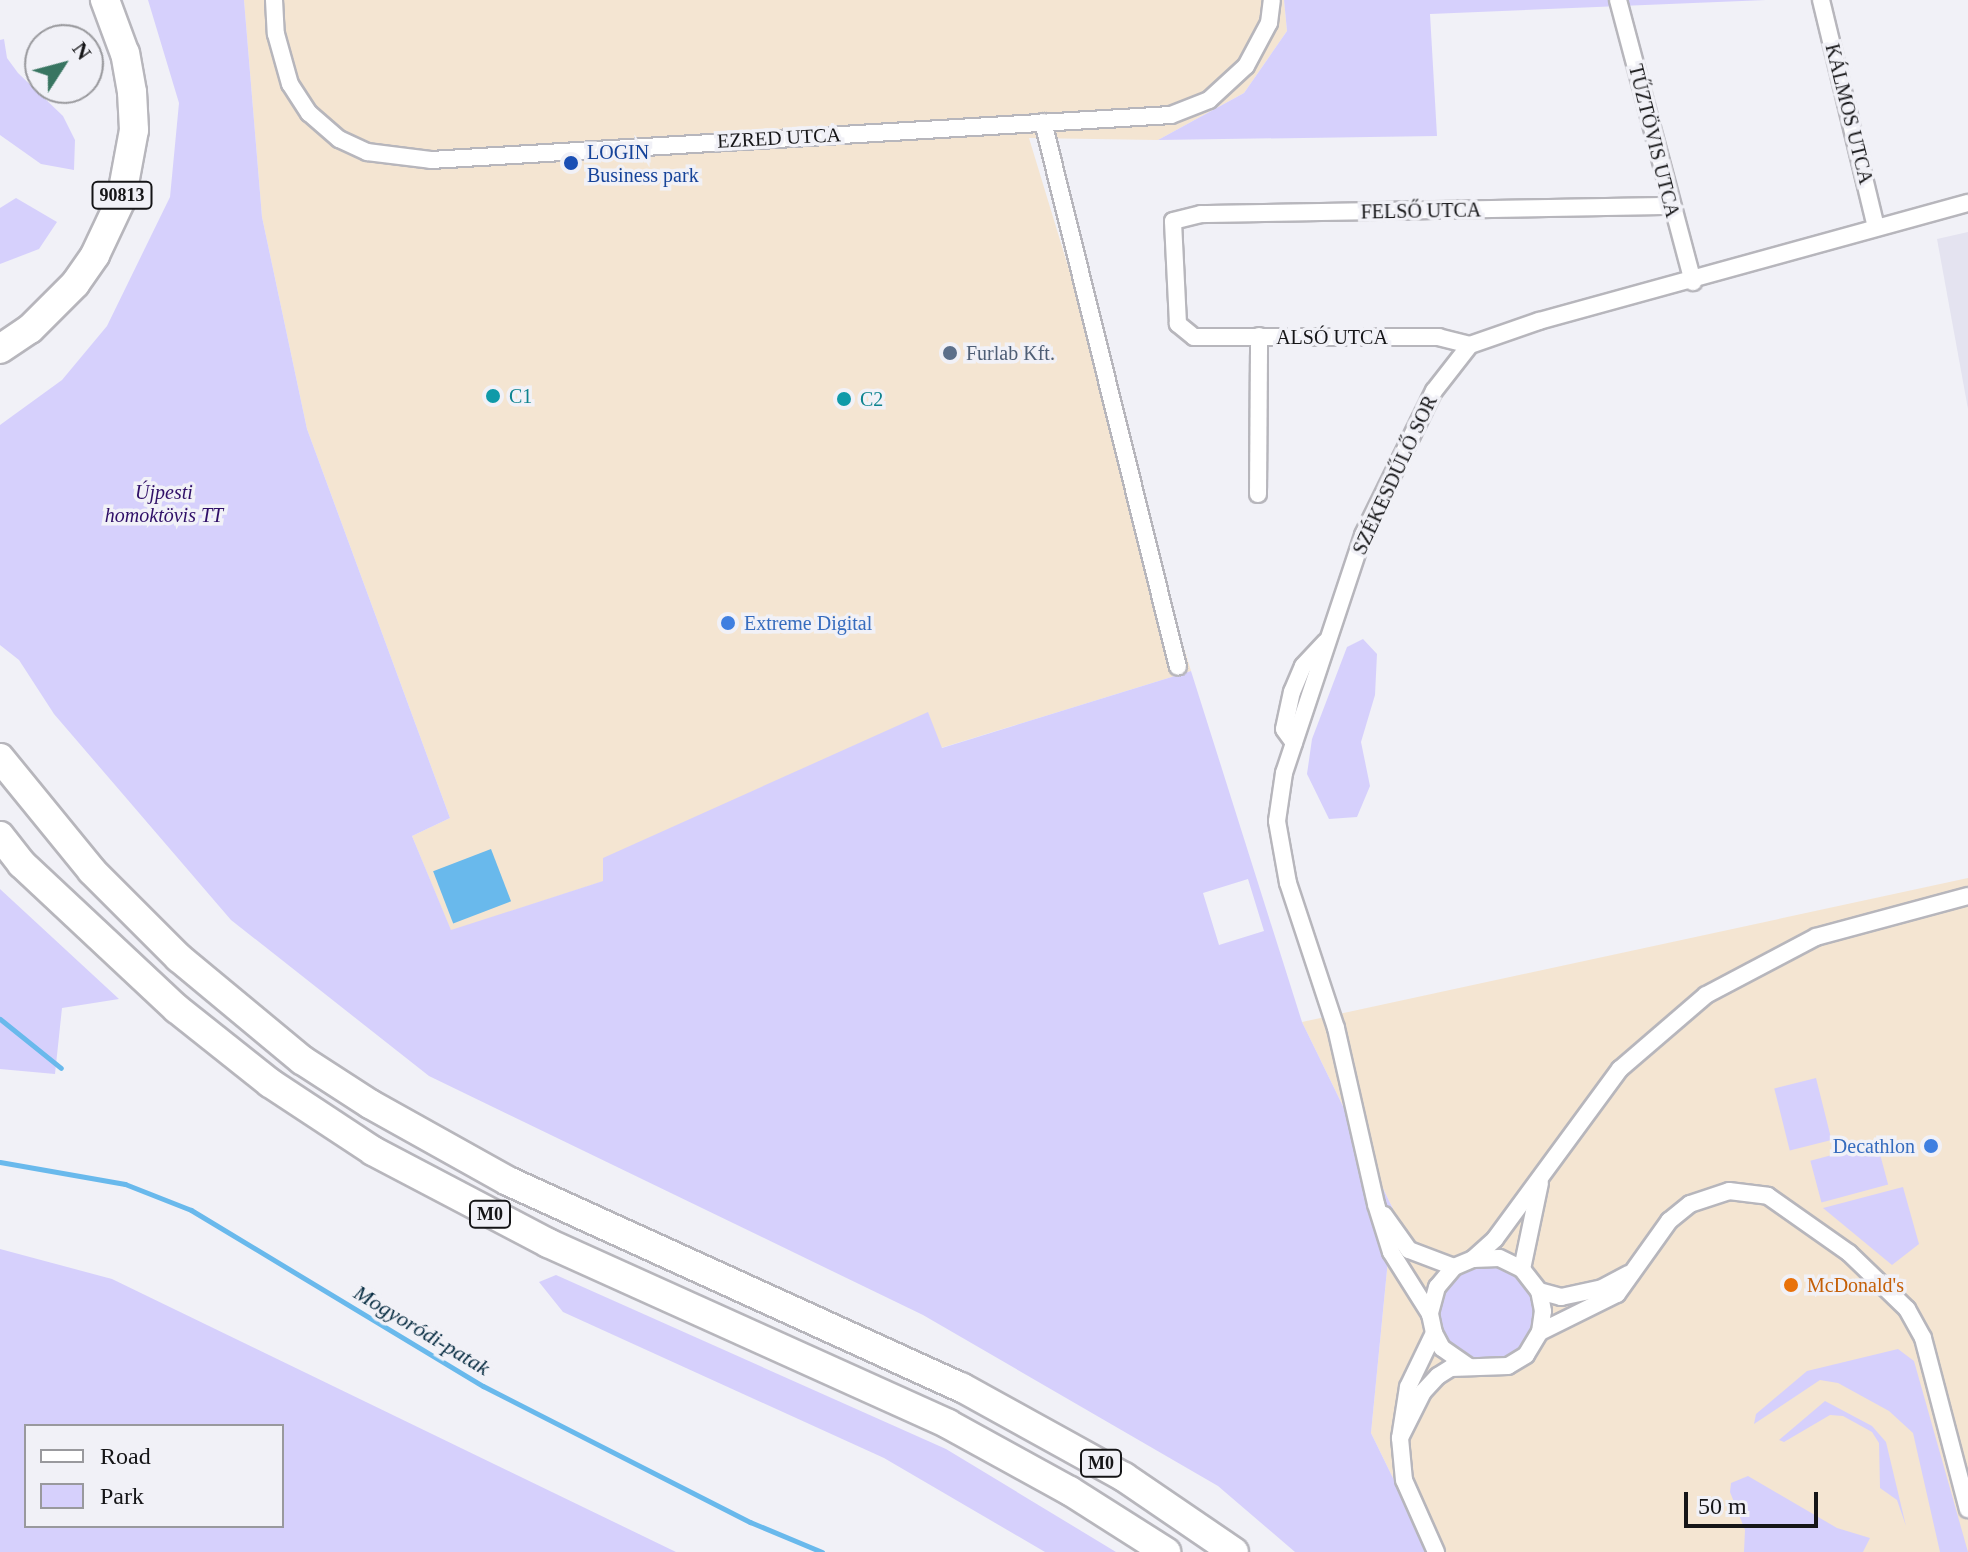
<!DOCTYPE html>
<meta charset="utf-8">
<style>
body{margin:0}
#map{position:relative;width:1968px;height:1552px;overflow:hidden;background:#f1f1f7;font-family:"Times New Roman",serif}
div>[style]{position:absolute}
.commercial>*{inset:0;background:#f4e5d2}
.built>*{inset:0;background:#e4e3f0}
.green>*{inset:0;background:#d6d0fc;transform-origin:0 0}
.round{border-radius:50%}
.water>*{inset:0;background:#69b9ec;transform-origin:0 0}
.stream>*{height:5px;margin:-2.5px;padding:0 2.5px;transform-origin:2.5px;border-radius:2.5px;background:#69b9ec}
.roads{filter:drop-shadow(2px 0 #b7b6bc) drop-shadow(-2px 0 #b7b6bc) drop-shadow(0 2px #b7b6bc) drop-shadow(0 -2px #b7b6bc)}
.street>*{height:16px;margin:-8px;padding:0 8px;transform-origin:8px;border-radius:8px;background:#fff}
.highway>*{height:28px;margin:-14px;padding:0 14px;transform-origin:14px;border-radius:14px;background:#fff}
.dots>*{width:22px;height:22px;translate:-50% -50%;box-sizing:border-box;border:4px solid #f1f1f7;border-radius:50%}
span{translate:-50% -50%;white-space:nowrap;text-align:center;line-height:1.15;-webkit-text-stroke:7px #f1f1f7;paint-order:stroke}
.shield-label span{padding:2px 6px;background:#f1f1f7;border:2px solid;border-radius:6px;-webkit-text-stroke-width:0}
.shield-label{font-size:18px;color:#151517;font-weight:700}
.street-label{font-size:20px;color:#151517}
.transit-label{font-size:20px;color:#164399}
.left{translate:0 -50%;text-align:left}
.service-label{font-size:20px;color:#4e5e75}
.culture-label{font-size:20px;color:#0d838f}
.park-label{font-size:20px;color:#2f0f67;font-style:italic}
.shop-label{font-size:20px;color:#366cbe}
.right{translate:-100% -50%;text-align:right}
.food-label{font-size:20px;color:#c56008}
.water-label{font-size:22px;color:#082d42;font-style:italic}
.legend{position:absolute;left:24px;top:1424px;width:260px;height:104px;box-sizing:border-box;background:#f1f1f7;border:2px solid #99999d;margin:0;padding:10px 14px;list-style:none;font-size:24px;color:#151517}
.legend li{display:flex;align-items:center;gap:16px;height:40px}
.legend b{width:40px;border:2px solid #99999d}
.north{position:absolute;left:24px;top:24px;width:80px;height:80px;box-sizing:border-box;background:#f1f1f7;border:2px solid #99999d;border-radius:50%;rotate:54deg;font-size:22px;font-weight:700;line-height:32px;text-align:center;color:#151517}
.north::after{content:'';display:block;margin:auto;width:28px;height:36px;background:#387561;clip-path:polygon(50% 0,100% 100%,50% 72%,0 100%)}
.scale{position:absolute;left:1684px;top:1492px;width:134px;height:36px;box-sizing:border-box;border:4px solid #151517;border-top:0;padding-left:10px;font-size:24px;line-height:28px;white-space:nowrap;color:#151517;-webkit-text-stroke:6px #f1f1f7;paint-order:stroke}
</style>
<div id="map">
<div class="commercial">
<i style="clip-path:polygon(244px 0,1284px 0,1287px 31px,1244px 93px,1158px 140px,1029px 138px,1191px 671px,941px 748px,928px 713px,604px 881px,451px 931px,412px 836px,450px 818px,307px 429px,262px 217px)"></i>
<i style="clip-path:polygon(1968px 878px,1968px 1552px,1429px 1552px,1371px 1433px,1393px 1209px,1302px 1022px)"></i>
</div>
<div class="built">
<i style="clip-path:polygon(1968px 232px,1968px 409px,1937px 239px)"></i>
</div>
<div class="green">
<i style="clip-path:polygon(evenodd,148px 0,244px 0,262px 217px,307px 429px,450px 818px,412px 836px,451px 930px,603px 881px,603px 858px,928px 712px,942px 748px,1191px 671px,1302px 1022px,1393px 1209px,1371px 1433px,1429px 1552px,1295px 1552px,1218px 1486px,923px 1315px,429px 1076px,231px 920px,54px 714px,19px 660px,0 645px,0 425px,62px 380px,107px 326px,170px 197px,179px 103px,148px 0,1248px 879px,1264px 931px,1219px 945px,1203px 893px,1248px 879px)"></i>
<i style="clip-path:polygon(1284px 0,1766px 0,1430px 14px,1437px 136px,1158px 140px,1244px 93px,1287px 31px)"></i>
<i style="clip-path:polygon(4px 39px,7px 58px,18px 73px,63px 116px,75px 140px,74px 170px,41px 164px,0 135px,0 40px)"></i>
<i style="clip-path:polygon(16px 198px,57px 222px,39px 249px,0 264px,0 208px)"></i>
<i style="clip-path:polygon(1363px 639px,1377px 654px,1375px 695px,1361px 742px,1370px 786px,1357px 817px,1329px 819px,1307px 774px,1312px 739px,1347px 647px)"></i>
<i style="clip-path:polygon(0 889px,119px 999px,62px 1008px,55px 1074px,0 1069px)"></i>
<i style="left:1816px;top:1078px;width:64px;height:43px;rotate:76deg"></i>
<i style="left:1877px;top:1143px;width:43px;height:69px;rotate:75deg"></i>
<i style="clip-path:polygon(1903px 1187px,1919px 1244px,1892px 1265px,1823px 1208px)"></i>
<i style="clip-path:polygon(evenodd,0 1249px,112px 1279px,676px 1552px,0 1552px,0 1249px,26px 1426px,282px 1426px,282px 1526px,26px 1526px,26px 1426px)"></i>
<i class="round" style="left:1440px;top:1267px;width:94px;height:94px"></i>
<i style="clip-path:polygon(556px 1275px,946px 1449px,1116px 1552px,1045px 1552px,884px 1458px,563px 1312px,539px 1282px)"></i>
<i style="clip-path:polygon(1898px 1349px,1914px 1361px,1968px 1552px,1940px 1552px,1913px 1433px,1889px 1411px,1838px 1383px,1820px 1380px,1754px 1424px,1756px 1414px,1807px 1371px)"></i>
<i style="clip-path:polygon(1825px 1401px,1872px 1426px,1886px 1442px,1906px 1526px,1897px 1500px,1880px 1488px,1879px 1443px,1872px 1432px,1843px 1416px,1830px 1415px,1784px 1442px,1779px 1440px)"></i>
<i style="clip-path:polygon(1748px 1476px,1837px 1528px,1870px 1538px,1863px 1552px,1744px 1552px,1745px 1530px,1730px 1492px,1731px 1483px)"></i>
</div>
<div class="water">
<i style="left:491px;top:849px;width:56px;height:62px;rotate:69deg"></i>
</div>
<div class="stream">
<i style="left:0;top:1019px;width:78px;rotate:38.8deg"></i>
<i style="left:0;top:1162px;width:127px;rotate:10deg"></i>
<i style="left:125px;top:1184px;width:71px;rotate:21.5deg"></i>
<i style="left:191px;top:1210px;width:341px;rotate:31.1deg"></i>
<i style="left:483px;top:1386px;width:300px;rotate:27deg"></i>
<i style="left:750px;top:1522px;width:78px;rotate:22.6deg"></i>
</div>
<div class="roads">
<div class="street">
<i style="left:274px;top:0;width:34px;rotate:87deg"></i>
<i style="left:276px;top:34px;width:52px;rotate:74.4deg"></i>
<i style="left:290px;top:84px;width:35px;rotate:57deg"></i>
<i style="left:309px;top:113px;width:40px;rotate:41deg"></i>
<i style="left:339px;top:139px;width:31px;rotate:25deg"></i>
<i style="left:367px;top:152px;width:64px;rotate:7.1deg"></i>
<i style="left:431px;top:160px;width:741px;rotate:-3.48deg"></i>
<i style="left:1171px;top:115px;width:41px;rotate:-21.5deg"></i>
<i style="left:1209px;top:100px;width:50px;rotate:-42.6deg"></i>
<i style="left:1246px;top:66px;width:49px;rotate:-61.9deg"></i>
<i style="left:1269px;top:23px;width:23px;rotate:-83deg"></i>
<i style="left:1618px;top:0;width:292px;rotate:75.1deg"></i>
<i style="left:1821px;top:0;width:234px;rotate:76.4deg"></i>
<i style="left:1043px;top:122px;width:561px;rotate:76.09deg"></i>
<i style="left:1470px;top:345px;width:32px;rotate:-166deg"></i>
<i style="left:1439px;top:337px;width:245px;rotate:180deg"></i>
<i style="left:1194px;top:337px;width:21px;rotate:-141deg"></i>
<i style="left:1178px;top:324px;width:103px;rotate:-92.8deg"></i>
<i style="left:1173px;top:221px;width:29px;rotate:-14deg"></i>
<i style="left:1201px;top:214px;width:468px;rotate:-1deg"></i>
<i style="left:1258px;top:494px;width:158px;rotate:-89.6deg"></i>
<i style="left:1294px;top:743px;width:17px;rotate:-126deg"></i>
<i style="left:1284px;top:729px;width:38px;rotate:-78deg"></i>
<i style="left:1292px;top:692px;width:28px;rotate:-67deg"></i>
<i style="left:1303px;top:666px;width:33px;rotate:-47deg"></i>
<i style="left:1384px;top:1215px;width:43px;rotate:54.5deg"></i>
<i style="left:1409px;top:1250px;width:48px;rotate:20.7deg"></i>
<i style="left:1473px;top:1259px;width:30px;rotate:-42deg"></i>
<i style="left:1495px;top:1239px;width:211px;rotate:-53.7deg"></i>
<i style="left:1620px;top:1069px;width:113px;rotate:-40.7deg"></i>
<i style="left:1706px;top:995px;width:124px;rotate:-27.8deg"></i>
<i style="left:1816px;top:937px;width:157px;rotate:-15.1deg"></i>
<i style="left:1522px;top:1269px;width:88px;rotate:-78.2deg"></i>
<i style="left:1539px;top:1291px;width:23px;rotate:15deg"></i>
<i style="left:1561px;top:1297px;width:40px;rotate:-12deg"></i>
<i style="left:1600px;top:1289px;width:32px;rotate:-28deg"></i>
<i style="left:1430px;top:1314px;width:73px;rotate:-122.2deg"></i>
<i style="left:1391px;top:1252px;width:50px;rotate:-107.4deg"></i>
<i style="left:1376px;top:1204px;width:180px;rotate:-102.8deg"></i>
<i style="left:1336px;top:1028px;width:153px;rotate:-108.3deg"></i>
<i style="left:1288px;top:883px;width:63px;rotate:-100.1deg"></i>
<i style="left:1277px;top:821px;width:49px;rotate:-81.7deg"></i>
<i style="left:1284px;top:773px;width:251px;rotate:-71.6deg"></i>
<i style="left:1363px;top:535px;width:161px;rotate:-63.8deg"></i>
<i style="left:1434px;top:391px;width:58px;rotate:-52deg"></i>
<i style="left:1470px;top:345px;width:73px;rotate:-19.2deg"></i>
<i style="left:1539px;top:321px;width:445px;rotate:-15.4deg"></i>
<i style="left:1540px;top:1332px;width:86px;rotate:-26.3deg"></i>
<i style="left:1617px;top:1294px;width:90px;rotate:-54.5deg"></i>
<i style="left:1669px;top:1221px;width:27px;rotate:-39deg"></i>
<i style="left:1690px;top:1204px;width:41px;rotate:-18.4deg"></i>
<i style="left:1729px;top:1191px;width:39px;rotate:7deg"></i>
<i style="left:1768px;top:1196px;width:99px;rotate:35.1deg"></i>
<i style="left:1849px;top:1253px;width:81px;rotate:44deg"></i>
<i style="left:1907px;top:1309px;width:33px;rotate:61deg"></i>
<i style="left:1923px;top:1338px;width:177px;rotate:75.3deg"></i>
<i style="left:1434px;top:1333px;width:60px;rotate:115.7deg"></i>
<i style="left:1408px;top:1387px;width:52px;rotate:98.9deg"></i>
<i style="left:1400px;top:1438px;width:42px;rotate:84.6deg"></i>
<i style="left:1404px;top:1480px;width:79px;rotate:66deg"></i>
<i style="left:1400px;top:1438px;width:51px;rotate:-63.4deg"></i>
<i style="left:1423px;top:1392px;width:22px;rotate:-47deg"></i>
<i style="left:1438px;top:1376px;width:15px;rotate:-32deg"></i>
<i style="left:1451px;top:1368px;width:57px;rotate:-2deg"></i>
<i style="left:1508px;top:1366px;width:21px;rotate:-31deg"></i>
<i style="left:1526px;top:1355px;width:27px;rotate:-59deg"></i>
<i style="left:1540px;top:1332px;width:21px;rotate:-82deg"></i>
<i style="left:1543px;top:1311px;width:20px;rotate:-101deg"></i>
<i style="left:1539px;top:1291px;width:28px;rotate:-128deg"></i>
<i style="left:1522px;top:1269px;width:25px;rotate:-154deg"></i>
<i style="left:1499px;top:1258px;width:26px;rotate:178deg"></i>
<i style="left:1473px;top:1259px;width:21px;rotate:157deg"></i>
<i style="left:1454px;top:1267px;width:26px;rotate:130deg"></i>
<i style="left:1437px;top:1287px;width:28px;rotate:105deg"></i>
<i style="left:1430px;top:1314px;width:19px;rotate:78deg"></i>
<i style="left:1434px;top:1333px;width:17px;rotate:62deg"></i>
<i style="left:1442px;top:1348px;width:33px;rotate:35deg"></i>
</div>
<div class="highway">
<i style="left:0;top:349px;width:36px;rotate:-34deg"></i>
<i style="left:30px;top:329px;width:64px;rotate:-45deg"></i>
<i style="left:75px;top:284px;width:35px;rotate:-55deg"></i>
<i style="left:95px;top:255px;width:61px;rotate:-64.7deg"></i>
<i style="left:121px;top:200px;width:71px;rotate:-79.5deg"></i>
<i style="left:134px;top:130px;width:38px;rotate:-93deg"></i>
<i style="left:132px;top:92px;width:39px;rotate:-100deg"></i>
<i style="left:125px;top:54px;width:58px;rotate:-110.3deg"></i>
<i style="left:0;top:758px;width:146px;rotate:50.8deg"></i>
<i style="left:92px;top:871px;width:123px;rotate:45deg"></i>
<i style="left:179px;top:958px;width:160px;rotate:39.7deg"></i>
<i style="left:302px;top:1060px;width:81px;rotate:32.9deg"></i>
<i style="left:370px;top:1104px;width:158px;rotate:29.2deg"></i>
<i style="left:508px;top:1181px;width:498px;rotate:24.5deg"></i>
<i style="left:961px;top:1387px;width:186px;rotate:28.9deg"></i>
<i style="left:1124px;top:1477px;width:133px;rotate:34.3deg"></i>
<i style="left:0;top:836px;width:36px;rotate:52deg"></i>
<i style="left:22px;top:864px;width:212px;rotate:43.1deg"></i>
<i style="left:177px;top:1009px;width:119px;rotate:38.5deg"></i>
<i style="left:270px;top:1083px;width:123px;rotate:33.4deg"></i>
<i style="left:373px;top:1151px;width:198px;rotate:27.7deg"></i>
<i style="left:548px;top:1243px;width:439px;rotate:24.3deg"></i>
<i style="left:948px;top:1424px;width:139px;rotate:28.8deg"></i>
<i style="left:1070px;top:1491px;width:114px;rotate:32.4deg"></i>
</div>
</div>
<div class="dots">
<i style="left:571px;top:163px;background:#1a4fb4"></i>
<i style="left:950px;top:353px;background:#5c6f8a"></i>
<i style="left:493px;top:396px;background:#0f9aa8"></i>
<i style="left:844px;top:399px;background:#0f9aa8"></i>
<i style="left:728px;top:623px;background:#3f7fe0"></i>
<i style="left:1931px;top:1146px;background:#3f7fe0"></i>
<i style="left:1791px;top:1285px;background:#e8710a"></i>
</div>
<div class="shield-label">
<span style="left:122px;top:195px">90813</span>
<span style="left:490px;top:1214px">M0</span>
<span style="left:1101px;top:1463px">M0</span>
</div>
<div class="street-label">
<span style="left:1849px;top:114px;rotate:76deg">KÁLMOS UTCA</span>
<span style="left:779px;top:138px;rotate:-3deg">EZRED UTCA</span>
<span style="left:1654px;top:141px;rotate:76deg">TŰZTÖVIS UTCA</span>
<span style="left:1421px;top:211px;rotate:-1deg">FELSŐ UTCA</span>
<span style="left:1332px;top:337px">ALSÓ UTCA</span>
<span style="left:1395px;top:475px;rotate:-65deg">SZÉKESDŰLŐ SOR</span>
</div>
<div class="transit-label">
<span class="left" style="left:587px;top:164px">LOGIN<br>Business park</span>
</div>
<div class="service-label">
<span class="left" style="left:966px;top:353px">Furlab Kft.</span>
</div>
<div class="culture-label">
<span class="left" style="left:509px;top:396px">C1</span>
<span class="left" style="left:860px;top:399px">C2</span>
</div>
<div class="park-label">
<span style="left:164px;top:504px">Újpesti<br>homoktövis TT</span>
</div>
<div class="shop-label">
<span class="left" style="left:744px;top:623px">Extreme Digital</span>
<span class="right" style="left:1915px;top:1146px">Decathlon</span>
</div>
<div class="food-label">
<span class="left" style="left:1807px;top:1285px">McDonald's</span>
</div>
<div class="water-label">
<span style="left:422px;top:1330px;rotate:31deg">Mogyoródi-patak</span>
</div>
<ul class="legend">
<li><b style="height:10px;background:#fff"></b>Road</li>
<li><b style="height:22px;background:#d6d0fc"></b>Park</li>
</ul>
<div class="north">N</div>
<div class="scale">50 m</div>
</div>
